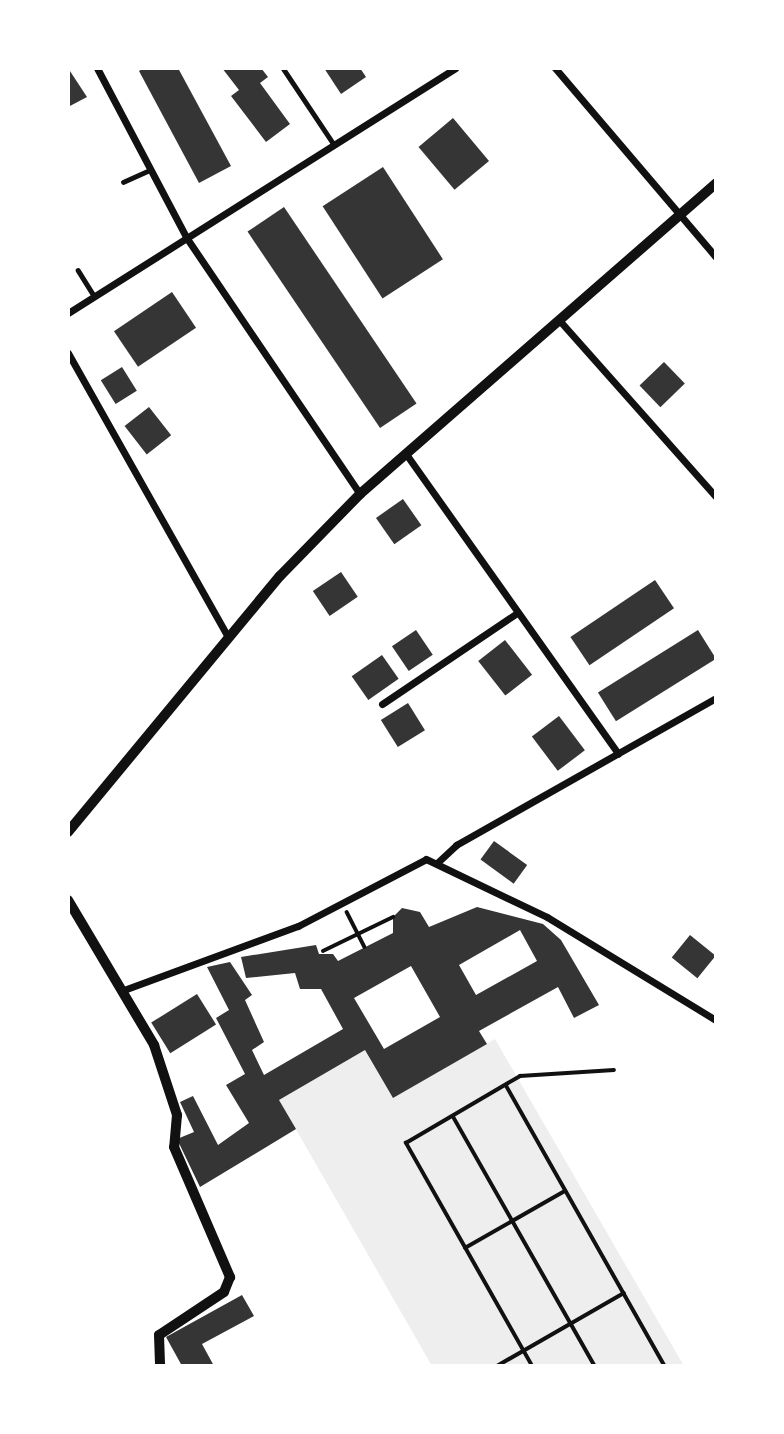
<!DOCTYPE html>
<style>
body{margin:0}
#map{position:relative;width:784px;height:1434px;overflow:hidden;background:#fff;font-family:"Fira Sans Condensed",sans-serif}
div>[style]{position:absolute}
.green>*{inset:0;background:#eee}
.building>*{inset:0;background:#353535;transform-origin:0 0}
.path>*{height:3.5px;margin:-1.75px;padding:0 1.75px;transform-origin:1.75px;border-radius:1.75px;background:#111}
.service>*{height:4.5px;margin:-2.25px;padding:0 2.25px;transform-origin:2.25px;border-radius:2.25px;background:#111}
.minor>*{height:7px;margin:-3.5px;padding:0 3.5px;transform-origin:3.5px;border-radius:3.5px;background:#111}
.tertiary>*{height:10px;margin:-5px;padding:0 5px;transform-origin:5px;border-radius:5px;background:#111}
span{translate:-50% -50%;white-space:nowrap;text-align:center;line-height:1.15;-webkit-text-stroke:7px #fff;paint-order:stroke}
.frame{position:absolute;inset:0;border:70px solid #fff;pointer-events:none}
</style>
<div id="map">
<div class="green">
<i style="clip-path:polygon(495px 1039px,684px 1366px,432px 1366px,279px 1100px,365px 1050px,393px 1098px)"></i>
</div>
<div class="building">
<i style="clip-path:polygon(68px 68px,87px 97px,68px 107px)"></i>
<i style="clip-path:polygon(144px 68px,178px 68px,231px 166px,199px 183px,139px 71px)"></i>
<i style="clip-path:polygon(222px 68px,261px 68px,268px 77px,260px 83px,290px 124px,266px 142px,231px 96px,239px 90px)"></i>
<i style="clip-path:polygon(324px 68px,360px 68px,366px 77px,341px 94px)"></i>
<i style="left:453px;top:118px;width:56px;height:45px;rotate:50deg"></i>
<i style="left:383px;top:167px;width:110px;height:72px;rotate:57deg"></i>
<i style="left:284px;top:207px;width:237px;height:44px;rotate:56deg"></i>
<i style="left:172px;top:292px;width:43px;height:70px;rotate:56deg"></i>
<i style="left:664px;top:362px;width:30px;height:34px;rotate:46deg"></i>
<i style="left:122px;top:367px;width:28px;height:25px;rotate:58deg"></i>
<i style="left:149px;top:407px;width:36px;height:31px;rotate:52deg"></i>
<i style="left:403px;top:499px;width:32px;height:33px;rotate:55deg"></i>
<i style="left:341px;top:572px;width:30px;height:34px;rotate:56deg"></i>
<i style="left:655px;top:580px;width:34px;height:102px;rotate:56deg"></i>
<i style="left:416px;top:630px;width:30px;height:29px;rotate:56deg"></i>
<i style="left:698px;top:630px;width:34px;height:118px;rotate:58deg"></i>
<i style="left:505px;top:640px;width:44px;height:34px;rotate:52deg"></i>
<i style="left:382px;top:655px;width:29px;height:37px;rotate:55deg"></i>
<i style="left:408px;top:703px;width:32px;height:32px;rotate:58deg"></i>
<i style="left:559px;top:716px;width:43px;height:34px;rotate:53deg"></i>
<i style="left:494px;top:841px;width:41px;height:23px;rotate:36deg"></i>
<i style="clip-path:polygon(evenodd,477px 907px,543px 924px,561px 940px,599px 1005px,574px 1018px,558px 987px,479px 1031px,487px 1044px,393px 1098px,365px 1050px,279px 1100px,296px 1129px,200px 1187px,177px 1139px,194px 1132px,180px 1102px,193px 1096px,218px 1145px,249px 1123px,226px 1085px,245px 1074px,216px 1018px,229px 1010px,207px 967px,230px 962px,252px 995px,245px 1000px,264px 1042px,252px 1050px,264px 1075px,343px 1029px,321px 989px,300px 989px,295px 973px,246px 978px,241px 957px,316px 945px,319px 954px,333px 954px,338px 961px,393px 933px,393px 917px,402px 908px,420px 912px,429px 927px,477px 907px,520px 930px,537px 961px,476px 995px,459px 965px,520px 930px,477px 907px,411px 966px,440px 1017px,384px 1049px,354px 998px,411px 966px)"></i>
<i style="left:690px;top:935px;width:33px;height:29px;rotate:39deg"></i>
<i style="left:197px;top:994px;width:36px;height:54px;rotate:58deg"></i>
<i style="clip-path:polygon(242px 1295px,254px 1316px,202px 1344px,214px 1366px,182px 1366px,166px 1337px)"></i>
</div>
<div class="path">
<i style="left:347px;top:912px;width:39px;rotate:63deg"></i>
<i style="left:323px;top:951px;width:78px;rotate:-25.9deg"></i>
<i style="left:506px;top:1085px;width:323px;rotate:60.5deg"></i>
<i style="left:453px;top:1116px;width:288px;rotate:60.4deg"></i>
<i style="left:465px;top:1248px;width:115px;rotate:-29.7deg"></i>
<i style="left:497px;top:1366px;width:146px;rotate:-29.9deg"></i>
<i style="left:532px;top:1366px;width:256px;rotate:-119.5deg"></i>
<i style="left:406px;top:1143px;width:132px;rotate:-30.4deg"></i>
<i style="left:520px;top:1076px;width:94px;rotate:-3.7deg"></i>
</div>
<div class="service">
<i style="left:283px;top:68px;width:90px;rotate:56.3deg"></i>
<i style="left:123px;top:182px;width:30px;rotate:-24deg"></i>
<i style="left:78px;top:270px;width:31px;rotate:58deg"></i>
</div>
<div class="minor">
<i style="left:97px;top:68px;width:191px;rotate:62.2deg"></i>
<i style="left:186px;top:237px;width:310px;rotate:55.9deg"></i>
<i style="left:555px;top:68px;width:248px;rotate:49.6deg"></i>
<i style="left:68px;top:313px;width:458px;rotate:-32.3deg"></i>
<i style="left:559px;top:320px;width:237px;rotate:48.4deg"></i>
<i style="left:68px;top:353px;width:326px;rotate:60.6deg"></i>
<i style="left:406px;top:454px;width:367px;rotate:54.7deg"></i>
<i style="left:382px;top:704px;width:163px;rotate:-34deg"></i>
<i style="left:438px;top:862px;width:25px;rotate:-43deg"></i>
<i style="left:456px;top:845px;width:299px;rotate:-29.5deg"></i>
<i style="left:121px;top:991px;width:189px;rotate:-20.2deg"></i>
<i style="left:298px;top:926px;width:144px;rotate:-27.6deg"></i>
<i style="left:426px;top:859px;width:134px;rotate:25.6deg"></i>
<i style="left:547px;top:917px;width:198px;rotate:31.4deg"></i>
</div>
<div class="tertiary">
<i style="left:68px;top:832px;width:332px;rotate:-50.4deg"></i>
<i style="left:280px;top:576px;width:115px;rotate:-45.7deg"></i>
<i style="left:360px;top:494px;width:473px;rotate:-41.1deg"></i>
<i style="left:68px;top:900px;width:169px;rotate:59.3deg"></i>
<i style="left:154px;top:1045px;width:74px;rotate:71.8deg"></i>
<i style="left:177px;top:1115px;width:32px;rotate:95deg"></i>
<i style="left:174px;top:1147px;width:142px;rotate:66.7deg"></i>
<i style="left:230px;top:1277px;width:16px;rotate:112deg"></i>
<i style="left:224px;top:1292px;width:78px;rotate:146.5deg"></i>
<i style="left:159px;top:1335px;width:31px;rotate:88deg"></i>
</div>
<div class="frame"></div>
</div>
